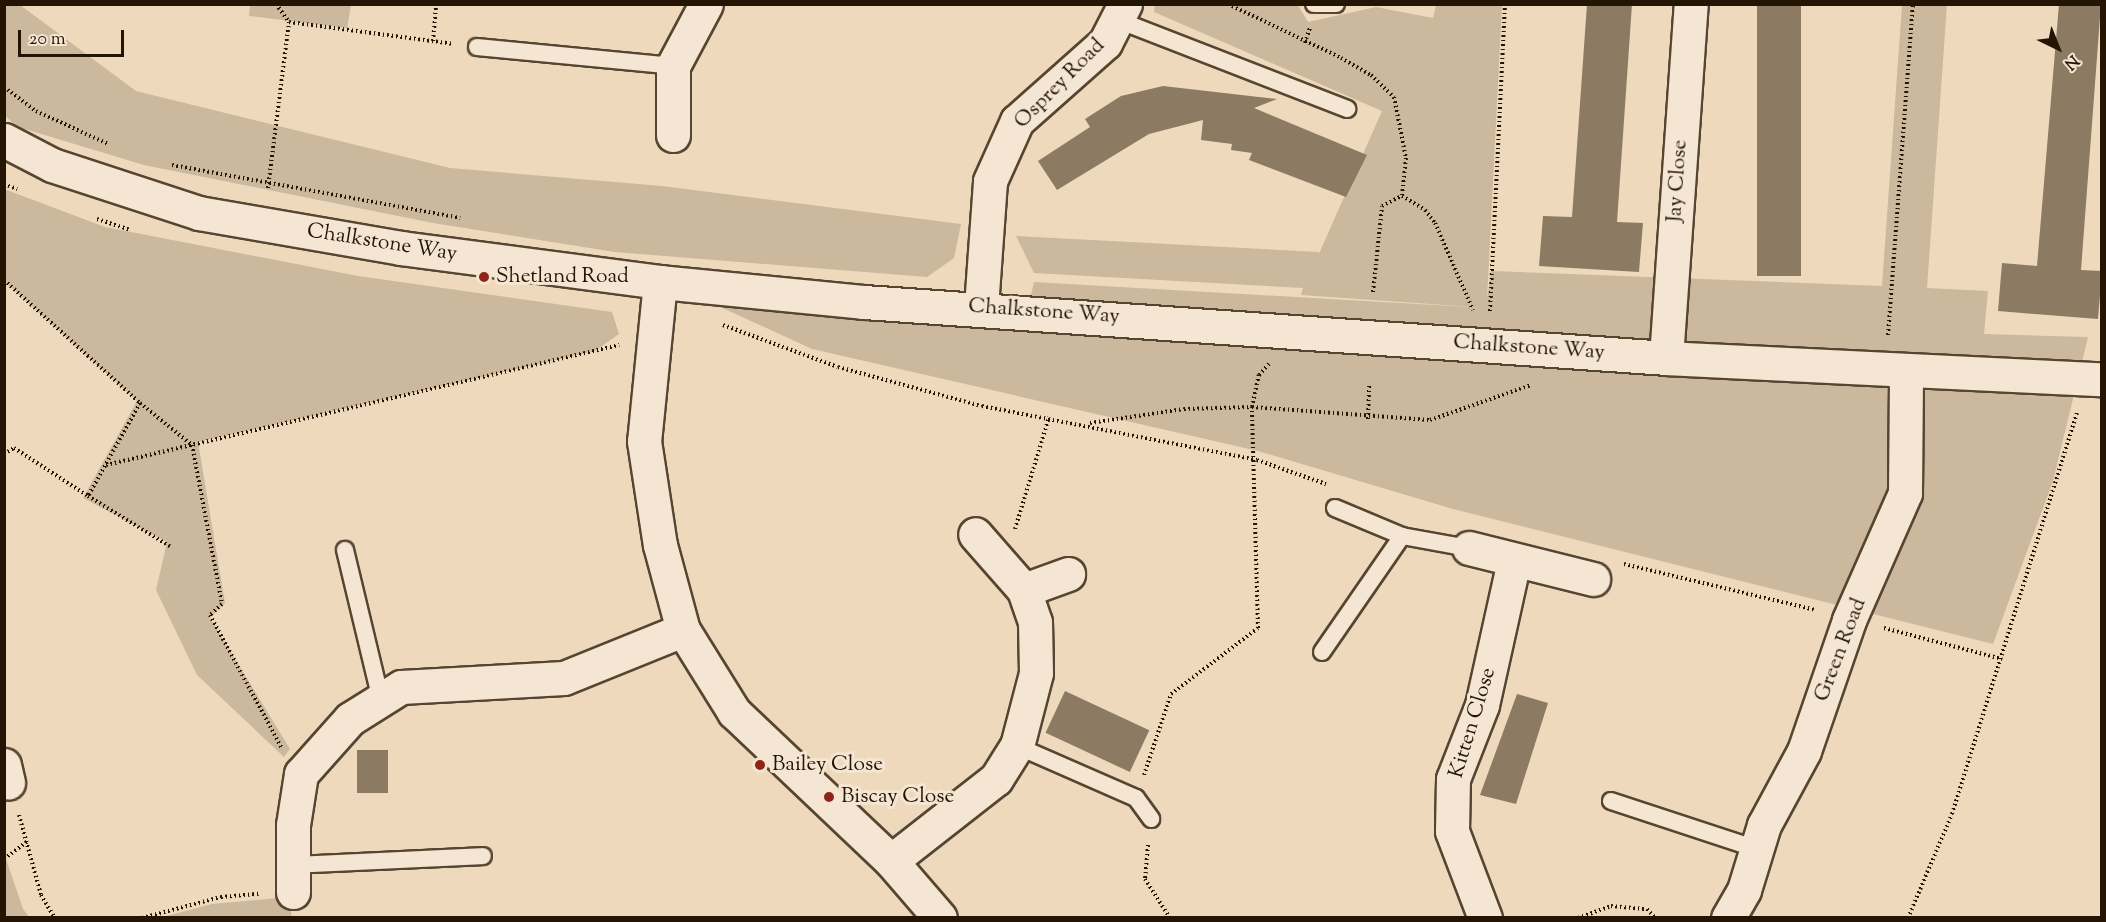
<!DOCTYPE html>
<style>
body{margin:0}
#map{position:relative;width:2106px;height:922px;overflow:hidden;background:#eed9bc;font-family:"Sorts Mill Goudy",serif}
div>[style]{position:absolute}
.green>*{inset:0;background:#cbb89d}
.building>*{inset:0;background:#8d7a63;transform-origin:0 0}
.path>*{height:4px;margin-top:-2px;transform-origin:0;background:repeating-linear-gradient(90deg,#231403 0 1.5px,transparent 0 4.5px)}
.roads{filter:drop-shadow(2px 0 #564531) drop-shadow(-2px 0 #564531) drop-shadow(0 2px #564531) drop-shadow(0 -2px #564531)}
.lane>*{height:16px;margin:-8px;padding:0 8px;transform-origin:8px;border-radius:8px;background:#f4e6d3}
.street>*{height:33px;margin:-16.5px;padding:0 16.5px;transform-origin:16.5px;border-radius:16.5px;background:#f4e6d3}
.secondary>*{height:33px;margin:-16.5px;padding:0 16.5px;transform-origin:16.5px;border-radius:16.5px;background:#f4e6d3}
.dots>*{width:16px;height:16px;translate:-50% -50%;box-sizing:border-box;border:3px solid #f4e6d3;border-radius:50%}
span{translate:-50% -50%;white-space:nowrap;text-align:center;line-height:1.15;-webkit-text-stroke:6px #f4e6d3;paint-order:stroke}
.street-label{font-size:21px;color:#231403}
.poi-label{font-size:21px;color:#231403}
.left{translate:0 -50%;text-align:left}
.frame{position:absolute;inset:0;border:6px solid #231403;pointer-events:none}
.north{position:absolute;left:2028px;top:18px;width:60px;height:60px;-webkit-text-stroke:4px #f4e6d3;paint-order:stroke;rotate:137deg;font-size:16px;font-weight:700;line-height:24px;text-align:center;color:#231403}
.north::after{content:'';display:block;margin:auto;width:21px;height:27px;background:#231403;clip-path:polygon(50% 0,100% 100%,50% 72%,0 100%)}
.scale{position:absolute;left:18px;top:30px;width:106px;height:27px;box-sizing:border-box;border:3px solid #231403;border-top:0;padding-left:8px;font-size:18px;line-height:21px;white-space:nowrap;color:#231403;-webkit-text-stroke:4px #f4e6d3;paint-order:stroke}
</style>
<div id="map">
<div class="green">
<i style="clip-path:polygon(1155px 4px,1298px 5px,1308px 22px,1376px 7px,1433px 18px,1436px 5px,1502px 5px,1487px 299px,1491px 271px,1882px 286px,1902px 5px,1947px 4px,1927px 288px,1988px 291px,1984px 334px,2088px 337px,2053px 481px,1993px 644px,1453px 509px,1258px 451px,812px 349px,703px 299px,1026px 317px,1034px 282px,1487px 308px,1301px 295px,1303px 288px,1034px 273px,1016px 236px,1319px 252px,1318px 256px,1382px 111px,1154px 12px)"></i>
<i style="clip-path:polygon(4px 5px,20px 5px,136px 91px,450px 168px,662px 186px,961px 224px,954px 258px,927px 277px,615px 252px,433px 223px,144px 165px,18px 127px,5px 116px)"></i>
<i style="clip-path:polygon(250px 5px,250px 4px,351px 5px,347px 28px,249px 16px)"></i>
<i style="clip-path:polygon(4px 189px,105px 227px,358px 276px,612px 312px,619px 334px,595px 351px,198px 442px,225px 603px,210px 618px,290px 749px,284px 757px,197px 675px,156px 590px,167px 542px,83px 498px,137px 401px,5px 282px)"></i>
<i style="clip-path:polygon(5px 856px,23px 909px,29px 917px,5px 917px)"></i>
<i style="clip-path:polygon(288px 897px,292px 917px,159px 918px,212px 904px)"></i>
</div>
<div class="building">
<i style="clip-path:polygon(1587px 4px,1632px 4px,1617px 222px,1643px 223px,1639px 272px,1539px 266px,1543px 216px,1572px 217px)"></i>
<i style="left:1757px;top:4px;width:44px;height:272px"></i>
<i style="clip-path:polygon(2059px 4px,2101px 4px,2081px 270px,2102px 271px,2098px 319px,1998px 311px,2002px 263px,2037px 266px)"></i>
<i style="clip-path:polygon(1163px 86px,1277px 99px,1254px 108px,1367px 155px,1346px 197px,1249px 160px,1252px 153px,1231px 150px,1232px 144px,1201px 140px,1203px 120px,1149px 134px,1057px 190px,1038px 161px,1090px 127px,1085px 119px,1121px 96px)"></i>
<i style="left:1065px;top:691px;width:93px;height:46px;rotate:25deg"></i>
<i style="clip-path:polygon(1517px 694px,1548px 703px,1516px 804px,1480px 795px)"></i>
<i style="left:388px;top:750px;width:43px;height:31px;rotate:90deg"></i>
</div>
<div class="path">
<i style="left:276px;top:4px;width:22px;rotate:54deg"></i>
<i style="left:289px;top:22px;width:165px;rotate:7.6deg"></i>
<i style="left:1228px;top:4px;width:125px;rotate:25.5deg"></i>
<i style="left:1341px;top:58px;width:34px;rotate:30deg"></i>
<i style="left:1371px;top:75px;width:32px;rotate:44deg"></i>
<i style="left:1394px;top:97px;width:62px;rotate:78.9deg"></i>
<i style="left:1406px;top:158px;width:38px;rotate:96deg"></i>
<i style="left:1402px;top:196px;width:27px;rotate:31deg"></i>
<i style="left:1425px;top:210px;width:16px;rotate:52deg"></i>
<i style="left:1435px;top:223px;width:95px;rotate:66.4deg"></i>
<i style="left:433px;top:41px;width:37px;rotate:-85deg"></i>
<i style="left:1305px;top:43px;width:16px;rotate:-72deg"></i>
<i style="left:4px;top:87px;width:40px;rotate:37deg"></i>
<i style="left:36px;top:111px;width:79px;rotate:24.6deg"></i>
<i style="left:172px;top:165px;width:293px;rotate:10.4deg"></i>
<i style="left:4px;top:184px;width:14px;rotate:21deg"></i>
<i style="left:268px;top:188px;width:167px;rotate:-82.8deg"></i>
<i style="left:97px;top:219px;width:35px;rotate:18deg"></i>
<i style="left:4px;top:280px;width:183px;rotate:42.1deg"></i>
<i style="left:140px;top:403px;width:107px;rotate:119.2deg"></i>
<i style="left:88px;top:496px;width:97px;rotate:31.6deg"></i>
<i style="left:1373px;top:292px;width:86px;rotate:-84deg"></i>
<i style="left:1382px;top:206px;width:22px;rotate:-27deg"></i>
<i style="left:1490px;top:311px;width:307px;rotate:-87.2deg"></i>
<i style="left:723px;top:325px;width:122px;rotate:20.1deg"></i>
<i style="left:838px;top:367px;width:149px;rotate:15.2deg"></i>
<i style="left:982px;top:406px;width:280px;rotate:11.1deg"></i>
<i style="left:1257px;top:460px;width:73px;rotate:19.2deg"></i>
<i style="left:1888px;top:335px;width:332px;rotate:-85.7deg"></i>
<i style="left:140px;top:403px;width:67px;rotate:38.9deg"></i>
<i style="left:192px;top:445px;width:162px;rotate:79.3deg"></i>
<i style="left:222px;top:604px;width:16px;rotate:137deg"></i>
<i style="left:210px;top:615px;width:150px;rotate:61.7deg"></i>
<i style="left:1368px;top:419px;width:35px;rotate:-88deg"></i>
<i style="left:1090px;top:423px;width:95px;rotate:-8.5deg"></i>
<i style="left:1184px;top:409px;width:68px;rotate:-1.7deg"></i>
<i style="left:1252px;top:407px;width:178px;rotate:4.2deg"></i>
<i style="left:1430px;top:420px;width:107px;rotate:-19.1deg"></i>
<i style="left:4px;top:454px;width:12px;rotate:-31deg"></i>
<i style="left:14px;top:448px;width:88px;rotate:33deg"></i>
<i style="left:106px;top:465px;width:527px;rotate:-13.17deg"></i>
<i style="left:1015px;top:529px;width:117px;rotate:-73.1deg"></i>
<i style="left:1624px;top:564px;width:196px;rotate:13.5deg"></i>
<i style="left:1884px;top:628px;width:122px;rotate:14.7deg"></i>
<i style="left:1144px;top:775px;width:85px;rotate:-71.6deg"></i>
<i style="left:1171px;top:694px;width:109px;rotate:-37.2deg"></i>
<i style="left:1258px;top:628px;width:221px;rotate:-91.6deg"></i>
<i style="left:1252px;top:407px;width:33px;rotate:-78deg"></i>
<i style="left:1259px;top:375px;width:15px;rotate:-48deg"></i>
<i style="left:19px;top:815px;width:83px;rotate:74.6deg"></i>
<i style="left:41px;top:895px;width:27px;rotate:59deg"></i>
<i style="left:1148px;top:845px;width:34px;rotate:95deg"></i>
<i style="left:1145px;top:879px;width:46px;rotate:57.3deg"></i>
<i style="left:4px;top:859px;width:30px;rotate:-37deg"></i>
<i style="left:142px;top:918px;width:82px;rotate:-14.9deg"></i>
<i style="left:221px;top:897px;width:38px;rotate:-5deg"></i>
<i style="left:1578px;top:918px;width:35px;rotate:-20deg"></i>
<i style="left:1611px;top:906px;width:36px;rotate:5deg"></i>
<i style="left:1647px;top:909px;width:12px;rotate:48deg"></i>
<i style="left:1908px;top:918px;width:113px;rotate:-67.1deg"></i>
<i style="left:1952px;top:814px;width:420px;rotate:-72.7deg"></i>
</div>
<div class="roads">
<div class="lane">
<i style="left:1314px;top:4px;width:22px"></i>
<i style="left:1118px;top:20px;width:246px;rotate:21.2deg"></i>
<i style="left:477px;top:47px;width:197px;rotate:5.5deg"></i>
<i style="left:1335px;top:508px;width:73px;rotate:22.7deg"></i>
<i style="left:1402px;top:536px;width:68px;rotate:10.2deg"></i>
<i style="left:345px;top:550px;width:154px;rotate:76.5deg"></i>
<i style="left:1322px;top:652px;width:141px;rotate:-55.4deg"></i>
<i style="left:1017px;top:746px;width:130px;rotate:23.6deg"></i>
<i style="left:1136px;top:798px;width:26px;rotate:54deg"></i>
<i style="left:1611px;top:801px;width:154px;rotate:18.2deg"></i>
<i style="left:293px;top:865px;width:190px;rotate:-2.7deg"></i>
</div>
<div class="street">
<i style="left:673px;top:135px;width:69px;rotate:-90deg"></i>
<i style="left:673px;top:66px;width:70px;rotate:-62deg"></i>
<i style="left:660px;top:282px;width:160px;rotate:95.7deg"></i>
<i style="left:644px;top:441px;width:105px;rotate:81.3deg"></i>
<i style="left:660px;top:545px;width:88px;rotate:74.9deg"></i>
<i style="left:683px;top:630px;width:97px;rotate:58.1deg"></i>
<i style="left:734px;top:712px;width:216px;rotate:43.5deg"></i>
<i style="left:891px;top:861px;width:75px;rotate:49.3deg"></i>
<i style="left:981px;top:307px;width:126px;rotate:-85.9deg"></i>
<i style="left:990px;top:181px;width:66px;rotate:-65.8deg"></i>
<i style="left:1017px;top:121px;width:118px;rotate:-41.6deg"></i>
<i style="left:1105px;top:43px;width:44px;rotate:-62.9deg"></i>
<i style="left:1666px;top:358px;width:355px;rotate:-86deg"></i>
<i style="left:1469px;top:548px;width:128px;rotate:14deg"></i>
<i style="left:1024px;top:590px;width:47px;rotate:-20deg"></i>
<i style="left:4px;top:765px;width:18px;rotate:77deg"></i>
<i style="left:891px;top:861px;width:133px;rotate:-38deg"></i>
<i style="left:996px;top:779px;width:39px;rotate:-58deg"></i>
<i style="left:1017px;top:746px;width:75px;rotate:-75.4deg"></i>
<i style="left:1036px;top:673px;width:51px;rotate:-91.1deg"></i>
<i style="left:1035px;top:622px;width:34px;rotate:-109deg"></i>
<i style="left:1024px;top:590px;width:74px;rotate:-131.2deg"></i>
<i style="left:293px;top:892px;width:67px;rotate:-90deg"></i>
<i style="left:293px;top:825px;width:52px;rotate:-81.1deg"></i>
<i style="left:301px;top:774px;width:74px;rotate:-48.3deg"></i>
<i style="left:350px;top:719px;width:60px;rotate:-32.1deg"></i>
<i style="left:401px;top:687px;width:163px;rotate:-3.2deg"></i>
<i style="left:564px;top:678px;width:128px;rotate:-22deg"></i>
<i style="left:1485px;top:918px;width:93px;rotate:-110.8deg"></i>
<i style="left:1452px;top:831px;width:52px;rotate:-88.9deg"></i>
<i style="left:1453px;top:779px;width:79px;rotate:-68.6deg"></i>
<i style="left:1482px;top:705px;width:148px;rotate:-77.5deg"></i>
<i style="left:1728px;top:918px;width:32px;rotate:-60deg"></i>
<i style="left:1744px;top:890px;width:68px;rotate:-72.9deg"></i>
<i style="left:1764px;top:825px;width:84px;rotate:-61.6deg"></i>
<i style="left:1804px;top:751px;width:139px;rotate:-71deg"></i>
<i style="left:1849px;top:620px;width:139px;rotate:-66.2deg"></i>
<i style="left:1905px;top:493px;width:122px;rotate:-89.5deg"></i>
</div>
<div class="secondary">
<i style="left:4px;top:140px;width:54px;rotate:27.5deg"></i>
<i style="left:52px;top:165px;width:155px;rotate:18.1deg"></i>
<i style="left:199px;top:213px;width:205px;rotate:9.8deg"></i>
<i style="left:401px;top:248px;width:261px;rotate:7.5deg"></i>
<i style="left:660px;top:282px;width:205px;rotate:5.6deg"></i>
<i style="left:864px;top:302px;width:804px;rotate:3.99deg"></i>
<i style="left:1666px;top:358px;width:437px;rotate:2.8deg"></i>
</div>
</div>
<div class="dots">
<i style="left:484px;top:277px;background:#8f2418"></i>
<i style="left:760px;top:765px;background:#8f2418"></i>
<i style="left:829px;top:797px;background:#8f2418"></i>
</div>
<div class="street-label">
<span style="left:1060px;top:84px;rotate:-45deg">Osprey Road</span>
<span style="left:1678px;top:181px;rotate:-86deg">Jay Close</span>
<span style="left:382px;top:243px;rotate:9deg">Chalkstone Way</span>
<span style="left:1044px;top:312px;rotate:4deg">Chalkstone Way</span>
<span style="left:1529px;top:348px;rotate:4deg">Chalkstone Way</span>
<span style="left:1841px;top:650px;rotate:-69deg">Green Road</span>
<span style="left:1473px;top:723px;rotate:-73deg">Kitten Close</span>
</div>
<div class="poi-label">
<span class="left" style="left:496px;top:277px">Shetland Road</span>
<span class="left" style="left:772px;top:765px">Bailey Close</span>
<span class="left" style="left:841px;top:797px">Biscay Close</span>
</div>
<div class="frame"></div>
<div class="north">N</div>
<div class="scale">20 m</div>
</div>
